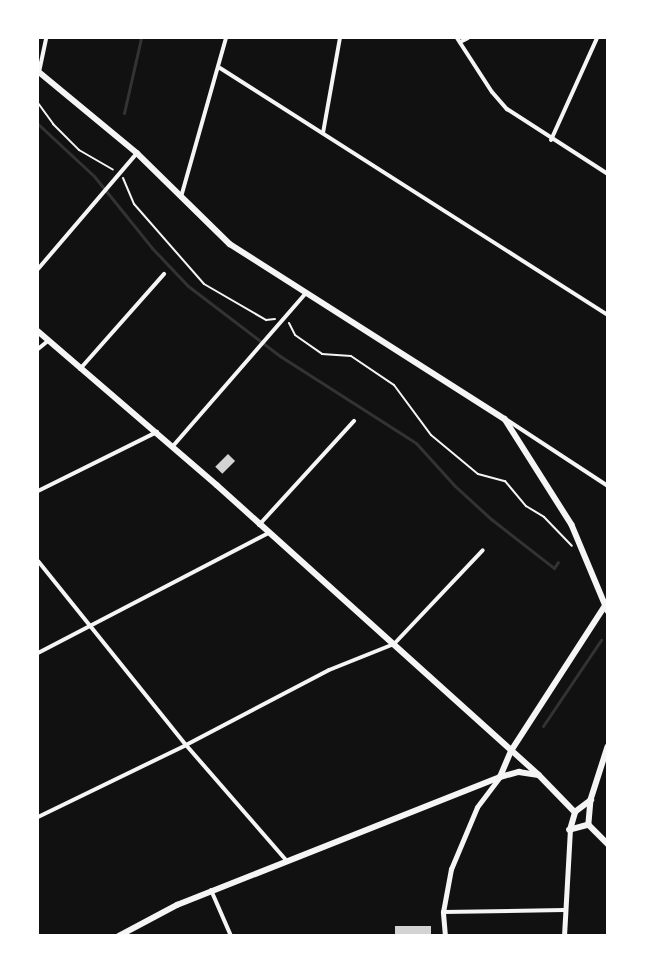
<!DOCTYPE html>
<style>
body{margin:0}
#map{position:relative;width:645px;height:973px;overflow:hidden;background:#111;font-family:Roboto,sans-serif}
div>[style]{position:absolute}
.stream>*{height:3px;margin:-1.5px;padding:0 1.5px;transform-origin:1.5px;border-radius:1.5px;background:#333}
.building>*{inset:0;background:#d3d3d3;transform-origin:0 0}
.path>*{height:2px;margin:-1px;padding:0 1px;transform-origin:1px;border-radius:1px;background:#f5f5f5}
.minor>*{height:4px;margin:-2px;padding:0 2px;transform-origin:2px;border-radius:2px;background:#f5f5f5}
.tertiary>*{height:5px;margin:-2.5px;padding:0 2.5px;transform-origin:2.5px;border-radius:2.5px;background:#f5f5f5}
.secondary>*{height:5.5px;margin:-2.75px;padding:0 2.75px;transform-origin:2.75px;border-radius:2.75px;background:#f5f5f5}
span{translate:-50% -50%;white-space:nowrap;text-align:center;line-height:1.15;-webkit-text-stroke:4px #fff;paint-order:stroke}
.frame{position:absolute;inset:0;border:39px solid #fff;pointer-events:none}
</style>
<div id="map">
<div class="stream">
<i style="left:124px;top:113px;width:77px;rotate:-77.2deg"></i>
<i style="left:38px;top:124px;width:76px;rotate:42.9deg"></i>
<i style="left:94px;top:176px;width:92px;rotate:51.1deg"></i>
<i style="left:152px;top:248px;width:52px;rotate:46.5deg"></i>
<i style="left:188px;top:286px;width:116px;rotate:37.3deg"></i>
<i style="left:280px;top:356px;width:161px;rotate:32.6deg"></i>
<i style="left:416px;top:443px;width:58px;rotate:47.8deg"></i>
<i style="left:455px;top:486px;width:49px;rotate:42.5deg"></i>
<i style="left:491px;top:519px;width:80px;rotate:37.9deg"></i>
<i style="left:554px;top:568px;width:7px;rotate:-56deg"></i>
<i style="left:543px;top:726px;width:104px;rotate:-56deg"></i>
</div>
<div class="building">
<i style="left:228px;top:454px;width:10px;height:18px;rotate:45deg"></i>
<i style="left:431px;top:926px;width:10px;height:36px;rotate:90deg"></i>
</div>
<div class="path">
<i style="left:38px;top:103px;width:26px;rotate:54deg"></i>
<i style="left:53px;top:124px;width:37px;rotate:45deg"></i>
<i style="left:79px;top:150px;width:39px;rotate:30deg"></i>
<i style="left:123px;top:178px;width:28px;rotate:67deg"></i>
<i style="left:134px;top:204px;width:106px;rotate:48.8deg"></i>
<i style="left:204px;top:284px;width:72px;rotate:30.1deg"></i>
<i style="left:266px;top:320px;width:9px;rotate:-6deg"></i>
<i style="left:289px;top:323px;width:13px;rotate:63deg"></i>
<i style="left:295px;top:335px;width:33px;rotate:35deg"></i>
<i style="left:322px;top:354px;width:29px;rotate:4deg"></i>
<i style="left:351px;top:356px;width:52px;rotate:34deg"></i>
<i style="left:394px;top:385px;width:62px;rotate:53.5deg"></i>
<i style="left:431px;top:435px;width:61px;rotate:39.7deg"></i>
<i style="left:478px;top:474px;width:28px;rotate:15deg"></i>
<i style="left:505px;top:481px;width:33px;rotate:50deg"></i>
<i style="left:526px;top:506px;width:21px;rotate:31deg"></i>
<i style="left:544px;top:517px;width:40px;rotate:46deg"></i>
</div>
<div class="minor">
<i style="left:457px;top:38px;width:64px;rotate:57.1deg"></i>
<i style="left:492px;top:92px;width:23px;rotate:49deg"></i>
<i style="left:507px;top:109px;width:120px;rotate:32.8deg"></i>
<i style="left:460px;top:42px;width:9px;rotate:-27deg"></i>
<i style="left:220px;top:68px;width:460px;rotate:32.5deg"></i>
<i style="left:39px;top:72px;width:35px;rotate:-78deg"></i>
<i style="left:323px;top:133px;width:97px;rotate:-79.9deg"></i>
<i style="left:551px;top:140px;width:112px;rotate:-65.7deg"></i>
<i style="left:181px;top:197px;width:165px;rotate:-74.2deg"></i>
<i style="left:38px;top:269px;width:153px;rotate:-49.5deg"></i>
<i style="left:38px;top:349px;width:13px;rotate:-39deg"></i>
<i style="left:80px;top:369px;width:127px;rotate:-48.5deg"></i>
<i style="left:507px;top:420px;width:121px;rotate:33.2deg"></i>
<i style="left:173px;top:446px;width:203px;rotate:-49deg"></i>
<i style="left:38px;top:491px;width:133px;rotate:-26.4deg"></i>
<i style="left:259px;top:525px;width:141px;rotate:-47.6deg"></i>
<i style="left:38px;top:561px;width:236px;rotate:51.2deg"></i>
<i style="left:186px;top:745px;width:154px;rotate:49deg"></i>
<i style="left:38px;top:653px;width:260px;rotate:-27.5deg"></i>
<i style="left:38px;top:817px;width:165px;rotate:-25.9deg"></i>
<i style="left:186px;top:745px;width:161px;rotate:-27.7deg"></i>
<i style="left:329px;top:670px;width:70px;rotate:-21.8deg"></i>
<i style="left:394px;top:644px;width:129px;rotate:-46.6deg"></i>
<i style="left:211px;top:890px;width:50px;rotate:66.5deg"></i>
<i style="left:443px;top:912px;width:121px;rotate:-0.9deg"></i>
</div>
<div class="tertiary">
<i style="left:445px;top:936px;width:24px;rotate:-95deg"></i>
<i style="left:443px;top:912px;width:44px;rotate:-79.5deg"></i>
<i style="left:451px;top:869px;width:67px;rotate:-67.2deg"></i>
<i style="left:477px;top:807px;width:38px;rotate:-53deg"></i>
<i style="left:564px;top:936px;width:106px;rotate:-86.8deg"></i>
</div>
<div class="secondary">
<i style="left:38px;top:71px;width:129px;rotate:39.6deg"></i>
<i style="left:137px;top:153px;width:130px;rotate:44.4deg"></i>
<i style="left:230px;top:244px;width:326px;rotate:32.5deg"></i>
<i style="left:505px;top:419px;width:125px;rotate:57.7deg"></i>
<i style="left:572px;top:525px;width:93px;rotate:67.3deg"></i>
<i style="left:38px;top:331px;width:236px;rotate:40.7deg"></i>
<i style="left:217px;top:485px;width:433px;rotate:42deg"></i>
<i style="left:539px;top:775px;width:52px;rotate:45.8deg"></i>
<i style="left:608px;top:747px;width:56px;rotate:107.8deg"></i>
<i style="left:591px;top:800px;width:25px;rotate:95deg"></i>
<i style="left:589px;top:825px;width:27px;rotate:45deg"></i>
<i style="left:500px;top:777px;width:28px;rotate:-67deg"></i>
<i style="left:511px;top:751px;width:175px;rotate:-57.1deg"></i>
<i style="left:589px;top:825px;width:20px;rotate:165deg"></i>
<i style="left:570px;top:830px;width:19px;rotate:-74deg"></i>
<i style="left:575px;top:812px;width:20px;rotate:-37deg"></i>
<i style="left:119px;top:936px;width:66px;rotate:-28.1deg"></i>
<i style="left:177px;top:905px;width:347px;rotate:-21.6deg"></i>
<i style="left:500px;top:777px;width:20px;rotate:-15deg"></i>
<i style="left:519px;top:772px;width:18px;rotate:9deg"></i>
</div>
<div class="frame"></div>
</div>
